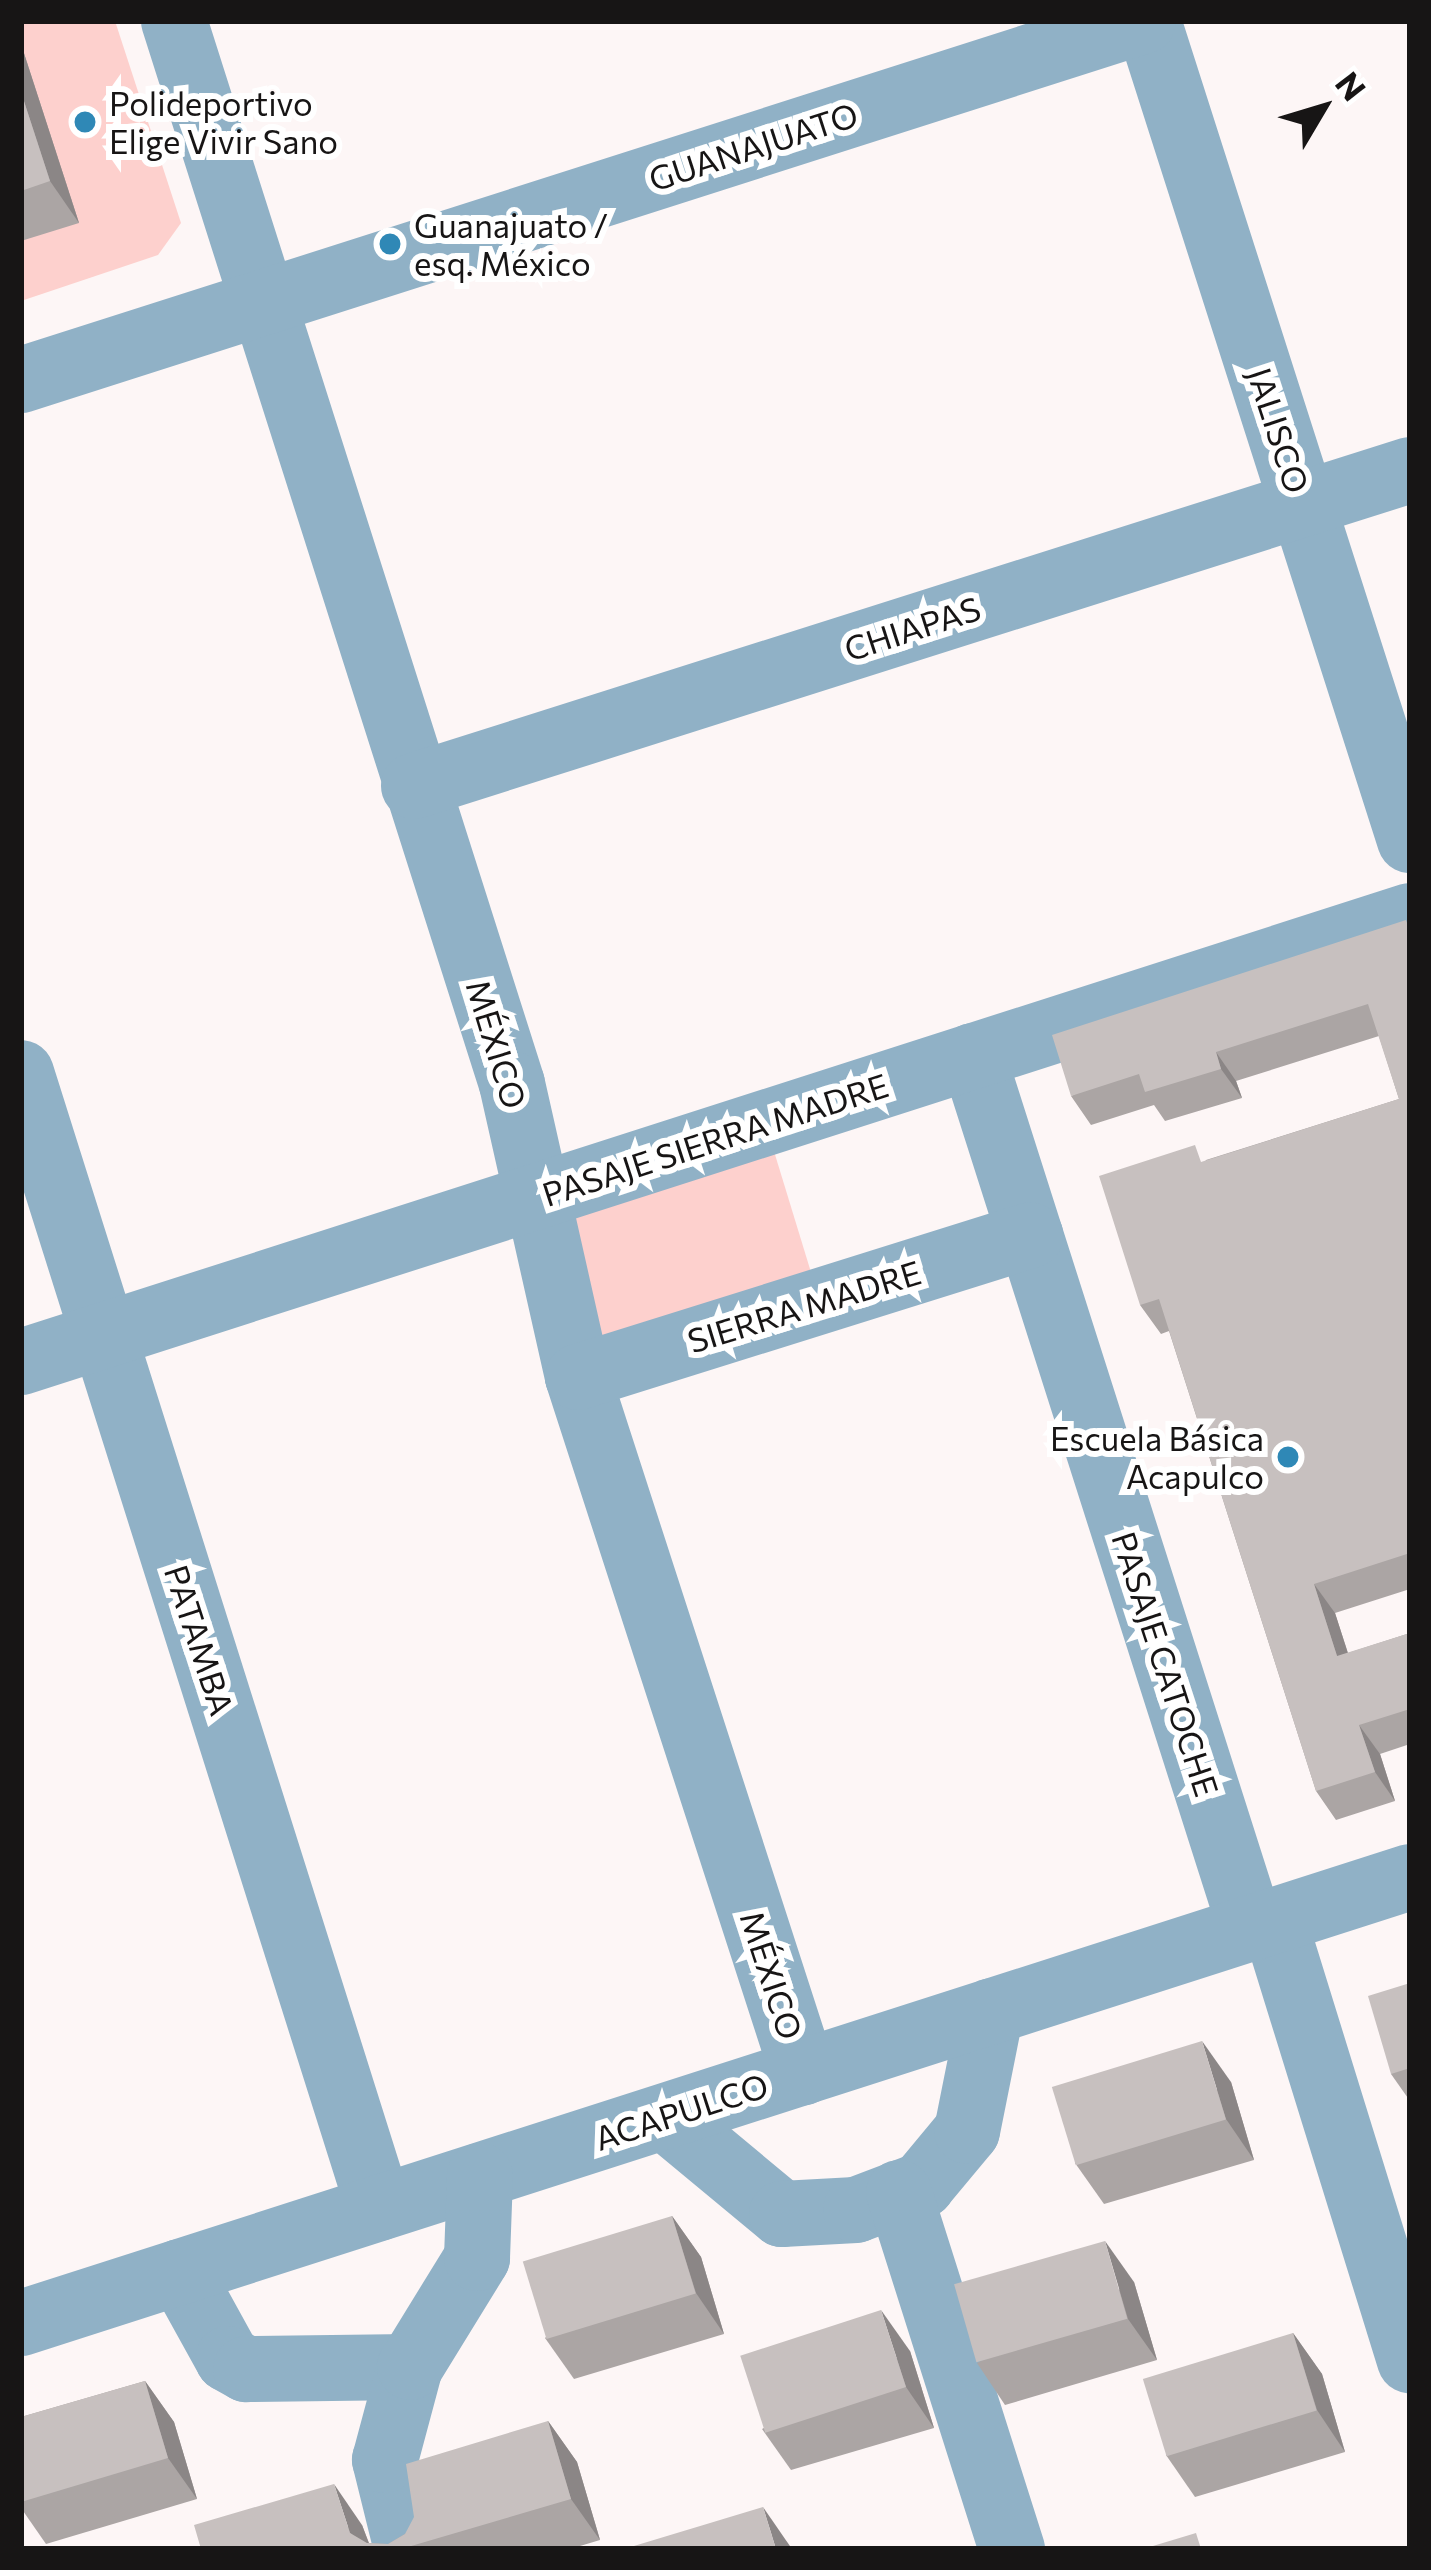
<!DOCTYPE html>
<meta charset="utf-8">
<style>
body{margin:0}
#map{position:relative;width:1431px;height:2570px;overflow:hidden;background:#fdf6f6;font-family:Commissioner,sans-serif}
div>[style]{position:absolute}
.green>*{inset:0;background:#fdd0cd;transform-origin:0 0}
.minor>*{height:66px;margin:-33px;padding:0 33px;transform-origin:33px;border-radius:33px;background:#90b1c6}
.wall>*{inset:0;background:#aba5a4}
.shaded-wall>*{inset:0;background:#8b8686}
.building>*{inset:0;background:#c7c0bf;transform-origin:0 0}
.dots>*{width:33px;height:33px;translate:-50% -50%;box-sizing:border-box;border:6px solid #fff;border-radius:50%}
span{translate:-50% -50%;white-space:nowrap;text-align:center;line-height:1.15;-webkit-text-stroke:12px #fff;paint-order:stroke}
.poi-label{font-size:33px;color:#171515}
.left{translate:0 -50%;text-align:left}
.right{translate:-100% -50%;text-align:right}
.street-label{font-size:33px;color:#171515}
.frame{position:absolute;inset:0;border:24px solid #171515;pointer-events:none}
.north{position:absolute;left:1263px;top:48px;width:120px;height:120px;-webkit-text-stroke:9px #fff;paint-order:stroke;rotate:52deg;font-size:33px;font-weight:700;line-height:48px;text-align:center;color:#171515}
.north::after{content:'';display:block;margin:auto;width:42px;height:54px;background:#171515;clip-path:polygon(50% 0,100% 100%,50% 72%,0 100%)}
</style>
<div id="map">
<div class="green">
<i style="clip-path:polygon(21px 21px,115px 21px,181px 223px,158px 255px,21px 301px)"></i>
<i style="left:773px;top:1148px;width:134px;height:219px;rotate:73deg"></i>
</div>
<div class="minor">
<i style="left:174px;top:21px;width:1115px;rotate:72.36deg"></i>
<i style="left:512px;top:1084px;width:300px;rotate:77.3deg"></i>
<i style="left:578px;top:1377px;width:731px;rotate:72.06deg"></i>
<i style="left:1148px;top:21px;width:860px;rotate:72.26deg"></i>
<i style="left:21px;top:380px;width:1178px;rotate:-17.74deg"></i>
<i style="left:414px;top:786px;width:1045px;rotate:-17.6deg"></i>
<i style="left:973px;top:1056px;width:915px;rotate:72.32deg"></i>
<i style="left:21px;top:1073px;width:1190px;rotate:72.49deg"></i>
<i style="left:21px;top:1362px;width:1459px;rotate:-17.8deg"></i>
<i style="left:578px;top:1377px;width:474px;rotate:-17.4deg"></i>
<i style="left:1274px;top:1921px;width:460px;rotate:72.8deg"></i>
<i style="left:665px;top:2117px;width:152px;rotate:39.7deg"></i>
<i style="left:782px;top:2214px;width:74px;rotate:-3.1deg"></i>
<i style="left:856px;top:2210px;width:71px;rotate:-20.7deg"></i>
<i style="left:922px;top:2185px;width:70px;rotate:-50.2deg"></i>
<i style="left:967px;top:2131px;width:122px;rotate:-78.7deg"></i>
<i style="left:899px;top:2193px;width:374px;rotate:72.4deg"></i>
<i style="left:180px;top:2272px;width:99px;rotate:61.1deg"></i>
<i style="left:228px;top:2359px;width:21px;rotate:29deg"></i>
<i style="left:246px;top:2369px;width:164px;rotate:-0.7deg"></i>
<i style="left:21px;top:2323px;width:1459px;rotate:-17.8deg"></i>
<i style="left:407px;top:2549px;width:92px;rotate:-103.9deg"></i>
<i style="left:385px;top:2460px;width:96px;rotate:-75deg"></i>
<i style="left:410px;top:2367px;width:128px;rotate:-58.4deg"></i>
<i style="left:477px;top:2258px;width:82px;rotate:-87.9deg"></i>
</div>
<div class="wall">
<i style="clip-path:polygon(21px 44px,79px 223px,21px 241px)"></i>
<i style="clip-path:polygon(1410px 925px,1410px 1589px,1335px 1613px,1348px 1653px,1410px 1633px,1410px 1744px,1380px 1754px,1395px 1801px,1336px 1820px,1316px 1791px,1169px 1331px,1161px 1334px,1140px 1305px,1206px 1160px,1399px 1099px,1379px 1036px,1236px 1081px,1242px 1098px,1165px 1121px,1154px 1105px,1091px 1125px,1071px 1096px)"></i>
<i style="clip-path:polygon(1410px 1983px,1410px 2101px,1391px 2074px)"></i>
<i style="clip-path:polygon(1231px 2082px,1254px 2160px,1104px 2204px,1075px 2163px)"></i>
<i style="clip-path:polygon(672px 2216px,701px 2257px,724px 2334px,574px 2379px,545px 2338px)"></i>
<i style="clip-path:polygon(1134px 2282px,1157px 2360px,1005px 2405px,977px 2363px)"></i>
<i style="clip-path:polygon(1293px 2333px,1322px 2374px,1345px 2452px,1195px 2497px,1166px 2455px)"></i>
<i style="clip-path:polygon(910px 2351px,934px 2428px,791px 2470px,762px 2429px)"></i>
<i style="clip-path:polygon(145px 2381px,174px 2422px,197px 2499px,46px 2544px,21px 2508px,21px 2417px)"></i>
<i style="clip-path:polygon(548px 2421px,577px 2462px,600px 2540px,570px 2549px,201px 2549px,362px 2525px,369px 2543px,388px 2544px,405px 2534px)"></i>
</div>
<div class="shaded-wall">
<i style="clip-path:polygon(21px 44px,79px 223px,50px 181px,21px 92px)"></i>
<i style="clip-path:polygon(1216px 1052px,1236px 1081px,1242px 1098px,1221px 1069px)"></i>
<i style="clip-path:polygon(1314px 1584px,1335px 1613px,1358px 1685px,1337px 1656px)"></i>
<i style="clip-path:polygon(1359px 1725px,1380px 1754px,1395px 1801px,1375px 1772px)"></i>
<i style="clip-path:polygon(1202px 2041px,1231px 2082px,1254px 2160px,1226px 2119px)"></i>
<i style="clip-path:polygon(672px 2216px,701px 2257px,724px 2334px,696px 2293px)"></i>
<i style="clip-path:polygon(1105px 2241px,1134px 2282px,1157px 2360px,1128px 2319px)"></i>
<i style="clip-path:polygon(881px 2310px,910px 2351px,934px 2428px,906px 2387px)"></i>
<i style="clip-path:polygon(1293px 2333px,1322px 2374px,1345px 2452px,1317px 2410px)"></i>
<i style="clip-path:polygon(145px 2381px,174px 2422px,197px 2499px,168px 2458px)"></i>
<i style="clip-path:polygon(548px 2421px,577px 2462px,600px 2540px,571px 2499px)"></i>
<i style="clip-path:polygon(334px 2484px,362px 2525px,371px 2549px,350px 2533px)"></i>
<i style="clip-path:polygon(763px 2507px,792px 2549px,776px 2549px)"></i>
</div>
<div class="building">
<i style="clip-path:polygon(21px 92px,50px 181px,21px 191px)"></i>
<i style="clip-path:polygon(1406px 920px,1410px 931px,1410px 1553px,1314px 1584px,1337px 1656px,1410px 1633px,1410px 1709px,1359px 1725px,1375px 1772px,1316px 1791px,1159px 1299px,1140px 1305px,1099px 1176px,1195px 1145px,1201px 1162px,1399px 1099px,1368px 1004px,1216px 1052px,1221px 1069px,1145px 1092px,1139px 1074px,1071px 1096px,1052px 1035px)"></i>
<i style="clip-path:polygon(1410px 1983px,1410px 2068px,1391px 2074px,1368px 1996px)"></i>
<i style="left:1202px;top:2041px;width:82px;height:157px;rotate:73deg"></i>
<i style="left:672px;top:2216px;width:81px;height:156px;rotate:73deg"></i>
<i style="left:1105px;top:2241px;width:81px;height:157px;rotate:74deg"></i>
<i style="left:881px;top:2310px;width:81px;height:148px;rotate:72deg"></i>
<i style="left:1293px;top:2333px;width:81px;height:157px;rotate:73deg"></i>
<i style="clip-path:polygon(145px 2381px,168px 2458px,21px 2502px,21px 2417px)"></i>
<i style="clip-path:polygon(548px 2421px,571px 2499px,401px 2549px,201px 2549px,194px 2525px,334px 2484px,350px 2533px,367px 2543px,388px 2544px,405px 2534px,414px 2517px,406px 2464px)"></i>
<i style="clip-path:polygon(763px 2507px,776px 2549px,624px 2549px)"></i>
<i style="clip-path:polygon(1196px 2533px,1201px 2549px,1143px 2549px)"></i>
</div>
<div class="dots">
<i style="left:85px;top:122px;background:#2f88b6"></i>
<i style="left:390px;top:244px;background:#2f88b6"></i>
<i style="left:1288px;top:1457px;background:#2f88b6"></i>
</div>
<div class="poi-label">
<span class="left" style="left:109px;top:122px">Polideportivo<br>Elige Vivir Sano</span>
<span class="left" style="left:414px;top:244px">Guanajuato /<br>esq. México</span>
<span class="right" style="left:1264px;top:1457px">Escuela Básica<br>Acapulco</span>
</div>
<div class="street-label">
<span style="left:753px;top:146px;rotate:-18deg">GUANAJUATO</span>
<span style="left:1279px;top:430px;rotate:72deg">JALISCO</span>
<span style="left:912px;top:628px;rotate:-18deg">CHIAPAS</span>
<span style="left:497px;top:1044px;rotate:73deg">MÉXICO</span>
<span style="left:715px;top:1139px;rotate:-18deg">PASAJE SIERRA MADRE</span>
<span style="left:804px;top:1306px;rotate:-17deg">SIERRA MADRE</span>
<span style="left:200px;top:1640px;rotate:72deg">PATAMBA</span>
<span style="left:1166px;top:1664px;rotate:72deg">PASAJE CATOCHE</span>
<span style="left:772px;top:1975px;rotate:72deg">MÉXICO</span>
<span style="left:681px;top:2111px;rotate:-18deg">ACAPULCO</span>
</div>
<div class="frame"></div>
<div class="north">N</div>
</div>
